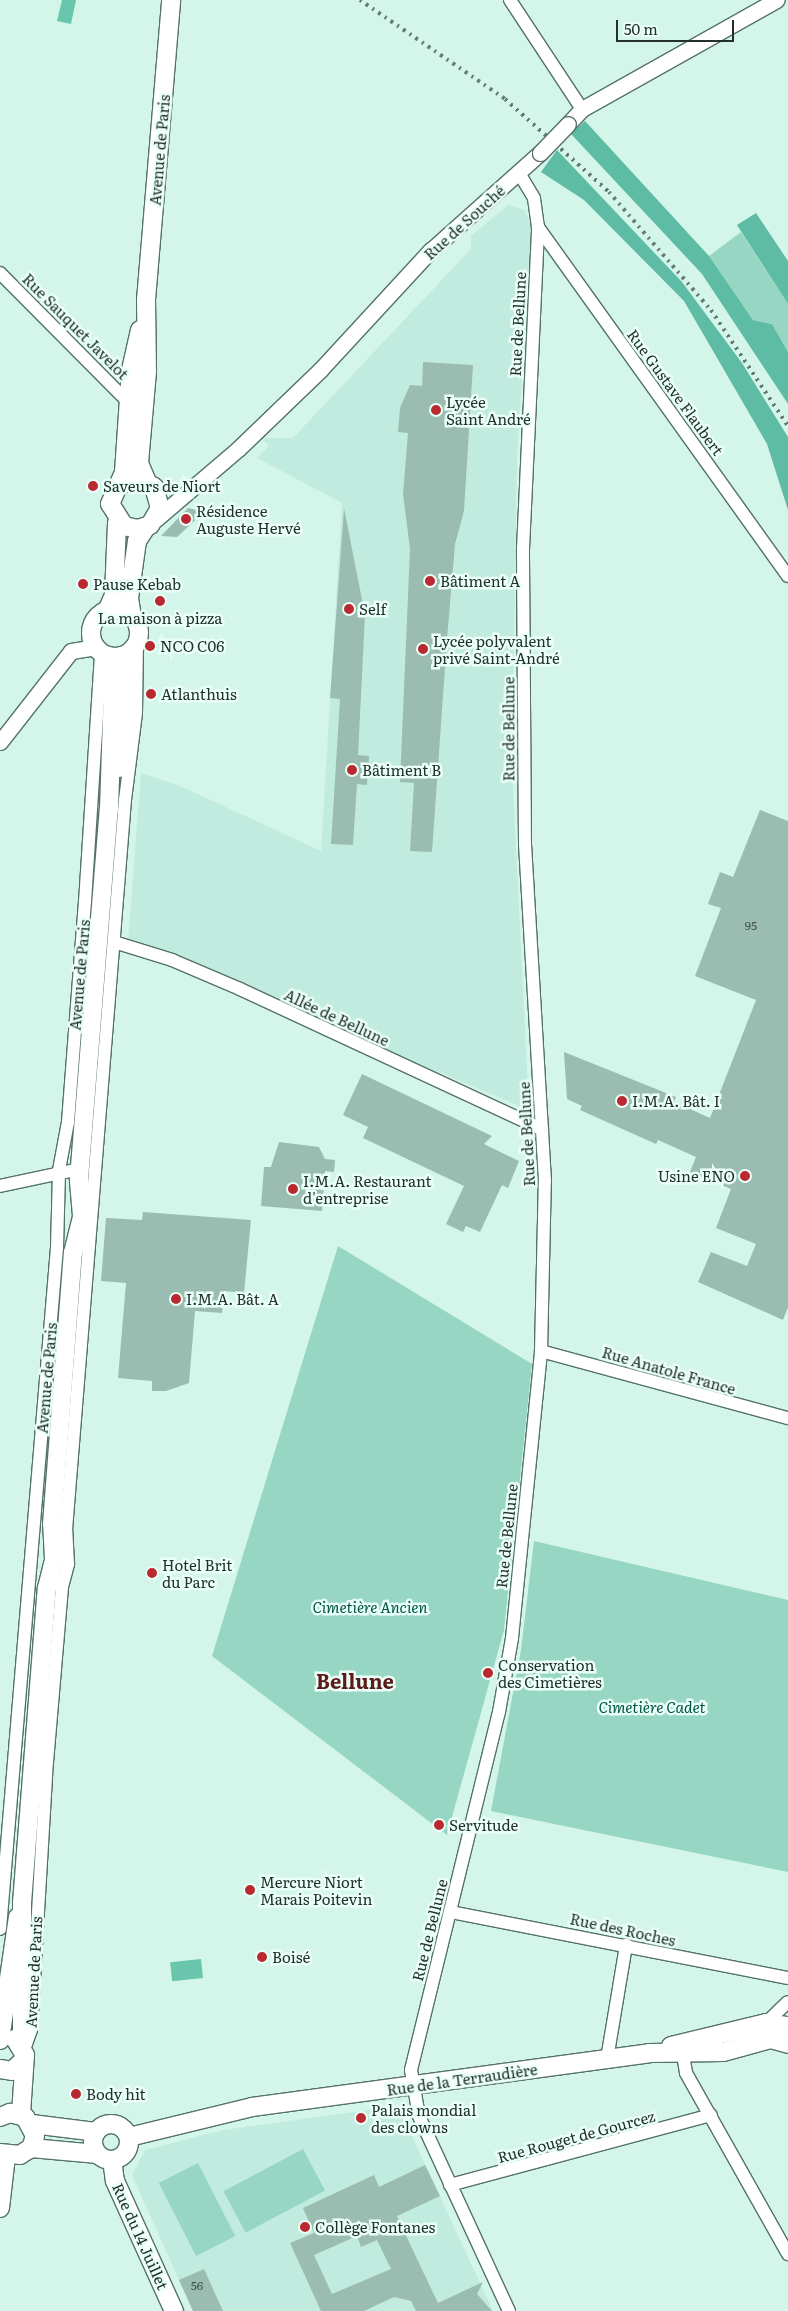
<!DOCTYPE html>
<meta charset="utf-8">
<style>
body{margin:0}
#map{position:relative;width:788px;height:2311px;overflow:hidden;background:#d3f5ea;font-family:Literata,serif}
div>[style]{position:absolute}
.built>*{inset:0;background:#c1ebde}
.green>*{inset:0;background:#98d6c4;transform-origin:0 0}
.forest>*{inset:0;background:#5fbca4}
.water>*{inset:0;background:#69c6ad;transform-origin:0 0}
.building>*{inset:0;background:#9bbcb1}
.roads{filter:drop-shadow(1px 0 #547269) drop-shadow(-1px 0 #547269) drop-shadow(0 1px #547269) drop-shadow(0 -1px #547269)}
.minor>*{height:12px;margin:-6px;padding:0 6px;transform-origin:6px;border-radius:6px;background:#fff}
.tertiary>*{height:15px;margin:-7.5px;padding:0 7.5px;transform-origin:7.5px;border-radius:7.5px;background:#fff}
.secondary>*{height:18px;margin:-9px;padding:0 9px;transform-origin:9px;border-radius:9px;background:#fff}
.secondary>.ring{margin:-9px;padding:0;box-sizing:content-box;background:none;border:18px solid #fff;border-radius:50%}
.rail>*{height:4px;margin-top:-2px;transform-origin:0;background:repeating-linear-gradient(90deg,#657a74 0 2.5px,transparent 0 7.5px)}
.bridges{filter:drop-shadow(1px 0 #547269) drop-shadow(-1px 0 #547269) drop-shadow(0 1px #547269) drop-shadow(0 -1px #547269)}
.tertiary-bridge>*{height:15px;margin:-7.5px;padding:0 7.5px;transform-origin:7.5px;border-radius:7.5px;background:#fff}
.dots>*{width:14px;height:14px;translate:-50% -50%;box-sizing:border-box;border:2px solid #eafff8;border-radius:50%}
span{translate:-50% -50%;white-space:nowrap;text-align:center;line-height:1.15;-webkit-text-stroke:5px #eafff8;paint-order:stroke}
.number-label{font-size:12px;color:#41534d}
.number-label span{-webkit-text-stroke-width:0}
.street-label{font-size:15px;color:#23302c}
.poi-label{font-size:15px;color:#23302c}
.left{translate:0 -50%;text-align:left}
.right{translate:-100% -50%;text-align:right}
.park-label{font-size:15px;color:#005444;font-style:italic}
.district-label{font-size:20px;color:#5e1919;font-weight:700}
.scale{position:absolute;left:616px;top:20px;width:118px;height:22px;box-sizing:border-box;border:2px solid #23302c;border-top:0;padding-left:6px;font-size:15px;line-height:18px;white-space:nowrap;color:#23302c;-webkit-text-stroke:4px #eafff8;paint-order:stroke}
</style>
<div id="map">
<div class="built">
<i style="clip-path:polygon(508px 205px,524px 210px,532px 226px,517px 456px,512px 767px,529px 1110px,128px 943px,141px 773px,180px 786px,321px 851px,342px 503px,257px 458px,269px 446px,262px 438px,293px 438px,471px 249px,471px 236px)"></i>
<i style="clip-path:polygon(398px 2106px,493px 2311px,193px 2311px,132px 2175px,145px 2150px,224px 2130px)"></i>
</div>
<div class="green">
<i style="clip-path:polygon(741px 232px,788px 304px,788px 352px,772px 324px,753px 320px,709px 256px)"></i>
<i style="clip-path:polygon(338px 1246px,532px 1364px,504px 1630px,447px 1835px,212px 1656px)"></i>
<i style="clip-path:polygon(534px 1541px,788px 1600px,788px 1872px,491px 1811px,521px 1650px)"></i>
<i style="left:303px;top:2149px;width:47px;height:90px;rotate:62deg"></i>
<i style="left:198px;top:2163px;width:82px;height:44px;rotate:63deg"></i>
</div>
<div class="forest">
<i style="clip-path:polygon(585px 121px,709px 256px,753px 320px,772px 324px,788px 352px,788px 404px,702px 274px,571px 134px)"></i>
<i style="clip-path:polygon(557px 150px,682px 282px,742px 363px,788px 437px,788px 510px,767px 444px,684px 301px,584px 200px,541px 172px)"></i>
<i style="clip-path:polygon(756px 213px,788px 261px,788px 304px,737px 225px)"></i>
</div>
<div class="water">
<i style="clip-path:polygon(62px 0,76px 0,71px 24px,57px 21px)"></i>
<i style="left:201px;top:1959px;width:19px;height:31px;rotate:84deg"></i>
</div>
<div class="building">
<i style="clip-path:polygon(423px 362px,473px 365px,464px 511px,455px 544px,447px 639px,432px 852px,410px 851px,414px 783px,400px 782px,410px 549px,403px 494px,408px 433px,398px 432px,400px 408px,410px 385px,422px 386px)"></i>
<i style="clip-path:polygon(188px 508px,204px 512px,177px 537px,161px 536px)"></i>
<i style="clip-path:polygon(344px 508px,365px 615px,358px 755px,369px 756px,367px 785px,357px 784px,353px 845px,331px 844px,340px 699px,330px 698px)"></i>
<i style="clip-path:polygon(760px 810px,788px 821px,788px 1307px,783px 1320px,698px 1282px,711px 1252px,747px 1266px,756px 1244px,716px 1228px,731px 1189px,690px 1172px,696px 1157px,658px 1140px,656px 1144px,580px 1110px,582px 1106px,567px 1099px,564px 1052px,676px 1097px,674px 1102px,710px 1118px,756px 1000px,695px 976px,721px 908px,708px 904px,720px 872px,733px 877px)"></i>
<i style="clip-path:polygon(362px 1074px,492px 1136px,484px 1144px,519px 1161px,508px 1188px,502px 1185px,480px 1232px,466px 1226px,463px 1232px,446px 1224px,464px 1186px,363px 1138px,368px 1127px,343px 1115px)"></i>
<i style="clip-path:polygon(279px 1142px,319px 1147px,325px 1159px,335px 1160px,334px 1172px,325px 1171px,322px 1211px,261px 1206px,264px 1167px,271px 1167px)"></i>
<i style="clip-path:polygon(143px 1212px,251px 1220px,244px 1293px,224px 1291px,222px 1313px,195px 1311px,189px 1383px,166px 1391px,152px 1391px,152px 1381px,118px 1378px,126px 1283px,101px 1281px,106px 1218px,142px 1220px)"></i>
<i style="clip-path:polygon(evenodd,425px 2165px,440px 2196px,397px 2216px,417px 2259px,438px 2303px,483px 2282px,477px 2294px,492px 2311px,416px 2311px,411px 2301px,394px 2297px,364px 2311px,321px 2311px,290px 2243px,314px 2233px,303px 2208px,374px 2175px,379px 2187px,425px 2165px,357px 2236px,361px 2247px,377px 2240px,391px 2269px,332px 2294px,314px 2255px,357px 2236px)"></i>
<i style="clip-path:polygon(204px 2269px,223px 2311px,193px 2311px,179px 2280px)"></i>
</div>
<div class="roads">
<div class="minor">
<i style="left:510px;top:0;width:131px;rotate:56.6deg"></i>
<i style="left:538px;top:227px;width:429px;rotate:54.4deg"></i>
<i style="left:0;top:273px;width:183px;rotate:45.2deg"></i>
<i style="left:114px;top:942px;width:61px;rotate:17.2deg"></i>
<i style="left:172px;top:960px;width:74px;rotate:23.1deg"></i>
<i style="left:240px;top:989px;width:333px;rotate:24.9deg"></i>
<i style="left:0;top:1186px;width:82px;rotate:-12deg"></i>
<i style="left:541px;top:1351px;width:256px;rotate:15.2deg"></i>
<i style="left:451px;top:1912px;width:343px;rotate:11.1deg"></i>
<i style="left:0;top:1929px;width:683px;rotate:-85.22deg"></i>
<i style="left:57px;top:1248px;width:78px;rotate:-88.5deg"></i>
<i style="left:59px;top:1170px;width:49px;rotate:-79.4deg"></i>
<i style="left:68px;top:1122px;width:221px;rotate:-85.6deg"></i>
<i style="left:85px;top:902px;width:250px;rotate:-86.3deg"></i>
<i style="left:766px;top:2023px;width:30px;rotate:-44deg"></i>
<i style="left:25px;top:2047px;width:18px;rotate:-71deg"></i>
<i style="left:31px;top:2030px;width:256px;rotate:-86.6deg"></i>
<i style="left:46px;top:1774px;width:188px;rotate:-85.1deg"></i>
<i style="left:62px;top:1587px;width:24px;rotate:-75deg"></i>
<i style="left:68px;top:1564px;width:34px;rotate:-93deg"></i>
<i style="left:66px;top:1530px;width:732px;rotate:-85.38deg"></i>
<i style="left:125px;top:800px;width:88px;rotate:-82.8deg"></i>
<i style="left:136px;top:713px;width:71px;rotate:-89.2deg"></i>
<i style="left:683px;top:2054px;width:19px;rotate:81deg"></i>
<i style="left:686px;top:2073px;width:208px;rotate:60.6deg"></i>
<i style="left:607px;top:2059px;width:116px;rotate:-80.5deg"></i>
<i style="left:450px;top:2185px;width:270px;rotate:-15deg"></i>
<i style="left:509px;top:2311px;width:215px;rotate:-114.8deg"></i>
<i style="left:419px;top:2116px;width:47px;rotate:-99.9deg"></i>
<i style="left:411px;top:2070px;width:369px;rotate:-76.2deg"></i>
<i style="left:499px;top:1712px;width:75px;rotate:-80deg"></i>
<i style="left:512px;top:1638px;width:288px;rotate:-84.2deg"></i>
<i style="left:541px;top:1351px;width:170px;rotate:-88.7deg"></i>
<i style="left:545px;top:1181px;width:338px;rotate:-93.4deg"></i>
<i style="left:525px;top:844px;width:295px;rotate:-90.4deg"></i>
<i style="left:523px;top:549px;width:322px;rotate:-87.3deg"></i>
<i style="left:538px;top:227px;width:29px;rotate:-98deg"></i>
<i style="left:534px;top:198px;width:29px;rotate:-121deg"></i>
</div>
<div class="tertiary">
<i style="left:568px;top:124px;width:21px;rotate:-47deg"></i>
<i style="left:582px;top:109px;width:223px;rotate:-29.3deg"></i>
<i style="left:156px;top:519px;width:108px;rotate:-40.5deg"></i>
<i style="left:238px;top:449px;width:115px;rotate:-43.9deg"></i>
<i style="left:321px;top:369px;width:161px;rotate:-47.3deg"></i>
<i style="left:430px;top:251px;width:147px;rotate:-41.7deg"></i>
<i style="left:0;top:742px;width:115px;rotate:-52deg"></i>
<i style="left:71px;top:651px;width:24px;rotate:-9deg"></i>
</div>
<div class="secondary">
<i style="left:147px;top:482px;width:21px;rotate:-113deg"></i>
<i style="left:139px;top:463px;width:92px;rotate:-85deg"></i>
<i style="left:147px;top:371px;width:71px;rotate:-90.8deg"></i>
<i style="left:146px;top:300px;width:301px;rotate:-85.2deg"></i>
<i style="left:119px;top:485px;width:21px;rotate:-17deg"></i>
<i style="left:139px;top:479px;width:17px;rotate:28deg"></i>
<i style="left:154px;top:487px;width:22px;rotate:74deg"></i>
<i style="left:160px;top:508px;width:20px;rotate:120deg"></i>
<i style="left:150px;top:525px;width:13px;rotate:162deg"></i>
<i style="left:138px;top:529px;width:14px;rotate:-168deg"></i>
<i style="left:124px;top:526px;width:26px;rotate:-122deg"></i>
<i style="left:110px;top:504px;width:35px;rotate:-66deg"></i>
<i style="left:124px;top:472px;width:102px;rotate:-86.1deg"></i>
<i style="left:131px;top:370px;width:41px;rotate:-77.3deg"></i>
<i class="ring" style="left:91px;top:609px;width:30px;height:30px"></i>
<i style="left:107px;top:611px;width:17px;rotate:-66deg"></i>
<i style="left:114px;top:595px;width:73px;rotate:-87.6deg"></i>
<i style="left:132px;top:617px;width:19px;rotate:-99deg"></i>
<i style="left:129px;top:598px;width:58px;rotate:-82deg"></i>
<i style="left:137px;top:541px;width:17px;rotate:-57deg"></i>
<i style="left:119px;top:768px;width:119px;rotate:-83.7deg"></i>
<i style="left:15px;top:2039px;width:19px;rotate:58deg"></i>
<i style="left:25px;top:2055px;width:59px;rotate:93.9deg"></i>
<i style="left:0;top:2040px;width:124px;rotate:-81.7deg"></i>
<i style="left:22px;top:2045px;width:142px;rotate:-90deg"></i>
<i style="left:22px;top:1903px;width:316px;rotate:-85.5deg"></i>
<i style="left:47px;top:1588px;width:30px;rotate:-76deg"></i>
<i style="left:54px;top:1559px;width:35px;rotate:-93deg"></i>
<i style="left:52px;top:1524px;width:272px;rotate:-85.6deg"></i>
<i style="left:73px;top:1253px;width:38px;rotate:-76deg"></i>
<i style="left:82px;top:1216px;width:37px;rotate:-95deg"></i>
<i style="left:79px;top:1179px;width:371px;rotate:-85.4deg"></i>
<i style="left:109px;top:809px;width:152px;rotate:-88.1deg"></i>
<i style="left:671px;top:2046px;width:98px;rotate:-13.6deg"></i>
<i style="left:766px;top:2023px;width:22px;rotate:8deg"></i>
<i style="left:0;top:2069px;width:12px;rotate:9deg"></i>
<i style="left:12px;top:2071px;width:16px;rotate:-43deg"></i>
<i style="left:0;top:2117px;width:11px;rotate:-22deg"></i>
<i style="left:10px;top:2113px;width:16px;rotate:15deg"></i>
<i style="left:25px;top:2117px;width:21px;rotate:62deg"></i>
<i style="left:35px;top:2136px;width:13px;rotate:108deg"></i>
<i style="left:31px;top:2148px;width:13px;rotate:148deg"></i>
<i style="left:20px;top:2155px;width:20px;rotate:-174deg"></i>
<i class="ring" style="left:93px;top:2124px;width:18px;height:18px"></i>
<i style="left:32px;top:2124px;width:64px;rotate:7.1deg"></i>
<i style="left:129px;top:2137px;width:127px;rotate:-13.7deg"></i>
<i style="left:252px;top:2107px;width:401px;rotate:-7.7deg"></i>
<i style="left:649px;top:2053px;width:74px;rotate:-0.8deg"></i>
<i style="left:723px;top:2052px;width:50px;rotate:-15.2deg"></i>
<i style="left:771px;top:2039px;width:18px;rotate:16deg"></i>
<i style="left:31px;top:2148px;width:67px;rotate:5.1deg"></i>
<i style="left:112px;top:2160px;width:21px;rotate:82deg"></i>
<i style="left:115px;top:2181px;width:143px;rotate:65.6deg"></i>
<i style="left:0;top:2208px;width:52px;rotate:-83.4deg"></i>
</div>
</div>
<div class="rail">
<i style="left:360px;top:0;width:176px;rotate:34.3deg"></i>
<i style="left:505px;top:99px;width:140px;rotate:41.8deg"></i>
<i style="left:609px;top:192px;width:156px;rotate:49.2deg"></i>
<i style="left:711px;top:310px;width:139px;rotate:56.4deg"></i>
</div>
<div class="bridges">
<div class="tertiary-bridge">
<i style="left:540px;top:153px;width:40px;rotate:-46deg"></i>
</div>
</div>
<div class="dots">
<i style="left:436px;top:410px;background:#b9292f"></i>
<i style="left:93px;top:486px;background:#b9292f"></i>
<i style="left:186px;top:519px;background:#b9292f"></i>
<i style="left:430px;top:581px;background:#b9292f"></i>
<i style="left:83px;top:584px;background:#b9292f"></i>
<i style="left:160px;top:601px;background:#b9292f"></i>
<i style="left:349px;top:609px;background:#b9292f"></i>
<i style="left:150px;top:646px;background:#b9292f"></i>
<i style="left:423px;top:649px;background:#b9292f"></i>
<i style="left:151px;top:694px;background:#b9292f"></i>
<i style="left:352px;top:770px;background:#b9292f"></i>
<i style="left:622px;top:1101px;background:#b9292f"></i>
<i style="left:745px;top:1176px;background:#b9292f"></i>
<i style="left:293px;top:1189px;background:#b9292f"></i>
<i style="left:176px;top:1299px;background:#b9292f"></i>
<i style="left:152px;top:1573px;background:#b9292f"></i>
<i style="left:488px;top:1673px;background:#b9292f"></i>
<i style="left:439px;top:1825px;background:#b9292f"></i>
<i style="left:250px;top:1890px;background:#b9292f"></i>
<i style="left:262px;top:1957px;background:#b9292f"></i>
<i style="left:76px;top:2094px;background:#b9292f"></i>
<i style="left:361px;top:2118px;background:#b9292f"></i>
<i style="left:305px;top:2227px;background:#b9292f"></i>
</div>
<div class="number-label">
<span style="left:751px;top:926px">95</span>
<span style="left:197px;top:2286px">56</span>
</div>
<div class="street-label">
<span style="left:159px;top:150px;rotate:-85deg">Avenue de Paris</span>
<span style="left:464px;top:222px;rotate:-42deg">Rue de Souché</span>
<span style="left:517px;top:324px;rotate:-87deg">Rue de Bellune</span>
<span style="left:76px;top:326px;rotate:45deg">Rue Sauquet Javelot</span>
<span style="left:676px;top:392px;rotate:54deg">Rue Gustave Flaubert</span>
<span style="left:508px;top:729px;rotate:-90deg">Rue de Bellune</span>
<span style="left:79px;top:975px;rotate:-85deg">Avenue de Paris</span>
<span style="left:337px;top:1017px;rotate:25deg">Allée de Bellune</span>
<span style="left:526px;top:1134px;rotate:-93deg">Rue de Bellune</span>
<span style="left:669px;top:1370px;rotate:16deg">Rue Anatole France</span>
<span style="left:46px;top:1378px;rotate:-85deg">Avenue de Paris</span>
<span style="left:506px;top:1536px;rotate:-84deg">Rue de Bellune</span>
<span style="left:623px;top:1929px;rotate:12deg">Rue des Roches</span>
<span style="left:429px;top:1930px;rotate:-76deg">Rue de Bellune</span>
<span style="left:33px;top:1972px;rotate:-87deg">Avenue de Paris</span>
<span style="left:462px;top:2079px;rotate:-8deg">Rue de la Terraudière</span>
<span style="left:576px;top:2136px;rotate:-15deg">Rue Rouget de Gourcez</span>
<span style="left:141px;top:2236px;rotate:66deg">Rue du 14 Juillet</span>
</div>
<div class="poi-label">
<span class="left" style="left:446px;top:410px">Lycée<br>Saint André</span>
<span class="left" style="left:103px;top:486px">Saveurs de Niort</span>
<span class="left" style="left:196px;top:519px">Résidence<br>Auguste Hervé</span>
<span class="left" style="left:440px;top:581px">Bâtiment A</span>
<span class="left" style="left:93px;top:584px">Pause Kebab</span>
<span class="left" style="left:359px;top:609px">Self</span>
<span style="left:160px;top:618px">La maison à pizza</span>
<span class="left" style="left:433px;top:649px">Lycée polyvalent<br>privé Saint-André</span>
<span class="left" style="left:160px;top:646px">NCO C06</span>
<span class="left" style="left:161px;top:694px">Atlanthuis</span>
<span class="left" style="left:362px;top:770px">Bâtiment B</span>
<span class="left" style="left:632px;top:1101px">I.M.A. Bât. I</span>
<span class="right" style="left:735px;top:1176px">Usine ENO</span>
<span class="left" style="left:303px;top:1189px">I.M.A. Restaurant<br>d'entreprise</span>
<span class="left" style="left:186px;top:1299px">I.M.A. Bât. A</span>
<span class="left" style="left:162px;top:1573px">Hotel Brit<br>du Parc</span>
<span class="left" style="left:498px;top:1673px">Conservation<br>des Cimetières</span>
<span class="left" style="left:449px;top:1825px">Servitude</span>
<span class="left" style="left:260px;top:1890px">Mercure Niort<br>Marais Poitevin</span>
<span class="left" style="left:272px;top:1957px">Boisé</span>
<span class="left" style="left:86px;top:2094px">Body hit</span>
<span class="left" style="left:371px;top:2118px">Palais mondial<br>des clowns</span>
<span class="left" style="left:315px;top:2227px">Collège Fontanes</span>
</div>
<div class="park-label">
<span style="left:370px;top:1607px">Cimetière Ancien</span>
<span style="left:652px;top:1707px">Cimetière Cadet</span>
</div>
<div class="district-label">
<span style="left:355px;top:1680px">Bellune</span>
</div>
<div class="scale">50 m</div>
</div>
